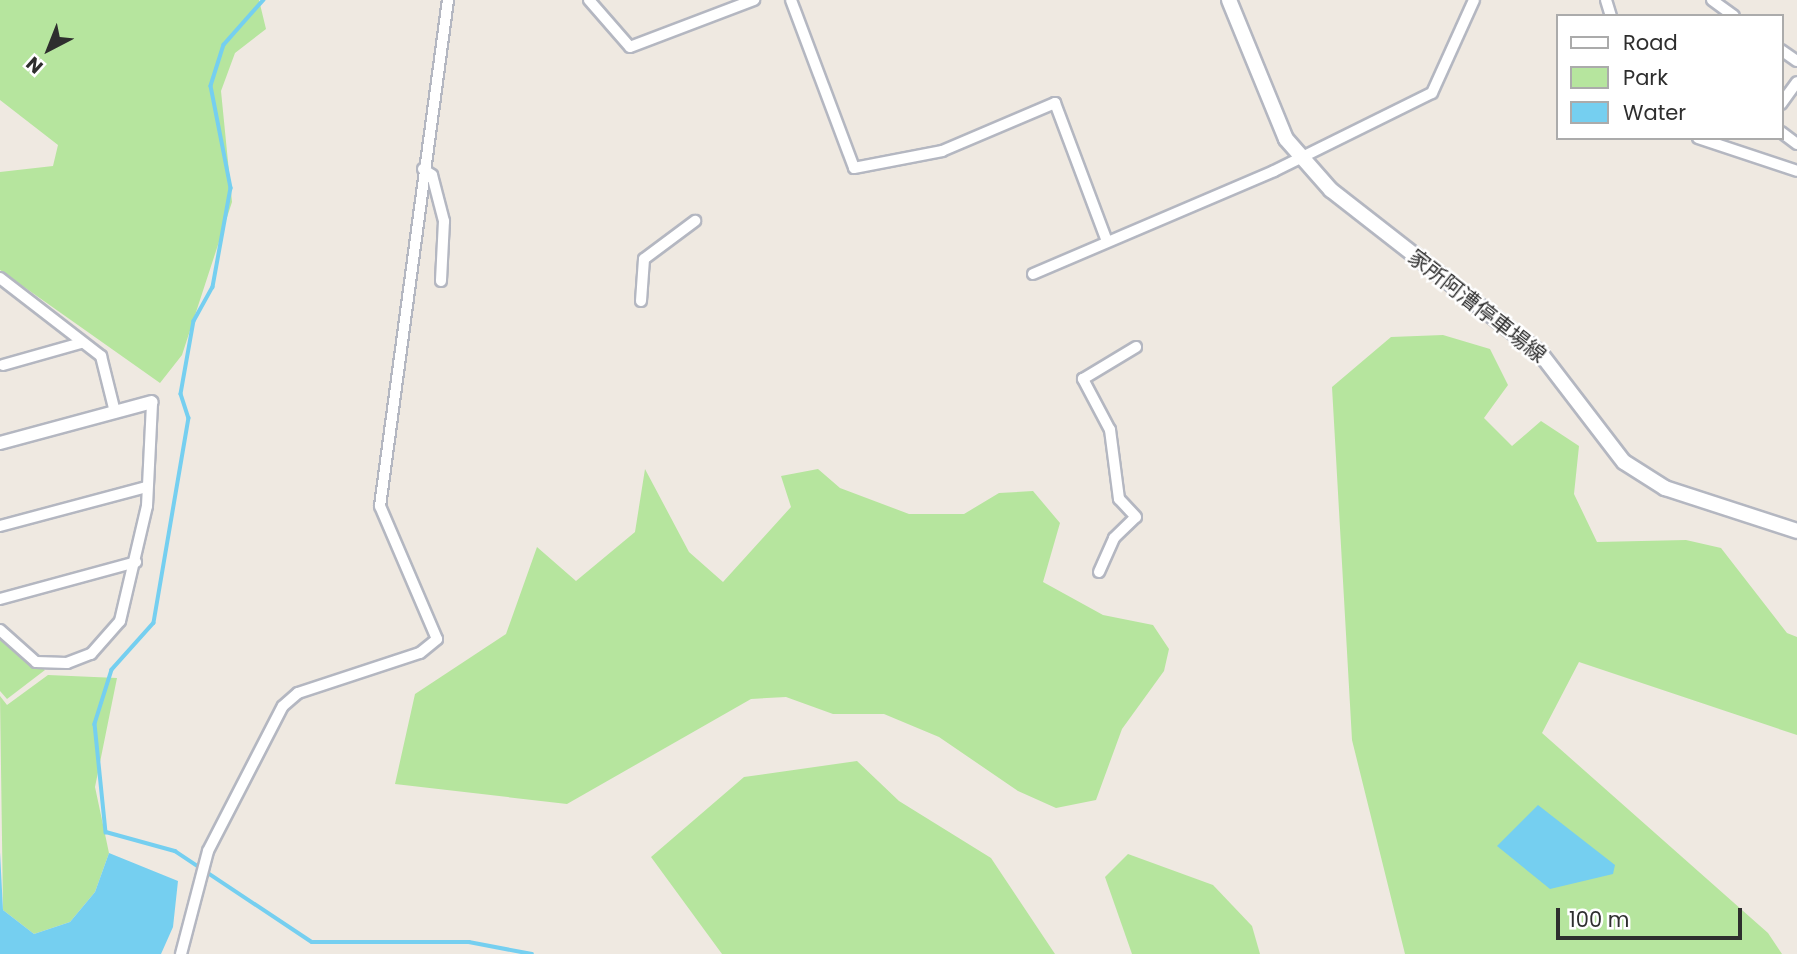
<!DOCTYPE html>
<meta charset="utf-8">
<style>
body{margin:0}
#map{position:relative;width:1797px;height:954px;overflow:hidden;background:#efe9e1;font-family:Poppins,"Noto Sans JP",sans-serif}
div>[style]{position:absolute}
.green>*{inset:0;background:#b6e59e}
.water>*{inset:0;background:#75cff0}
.stream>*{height:3.5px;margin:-1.75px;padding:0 1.75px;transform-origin:1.75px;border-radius:1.75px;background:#75cff0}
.roads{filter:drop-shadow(2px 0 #b4b7c1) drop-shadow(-2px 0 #b4b7c1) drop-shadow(0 2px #b4b7c1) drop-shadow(0 -2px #b4b7c1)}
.minor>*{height:10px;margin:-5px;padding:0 5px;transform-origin:5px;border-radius:5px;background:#fff}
.tertiary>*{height:12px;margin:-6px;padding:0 6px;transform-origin:6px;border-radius:6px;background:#fff}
.secondary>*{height:14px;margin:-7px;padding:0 7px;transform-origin:7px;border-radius:7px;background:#fff}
span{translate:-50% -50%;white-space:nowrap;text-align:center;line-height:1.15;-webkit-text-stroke:5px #fff;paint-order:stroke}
.street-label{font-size:21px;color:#2e2e2e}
.legend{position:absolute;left:1556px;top:14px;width:228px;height:126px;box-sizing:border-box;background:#fff;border:2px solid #ababab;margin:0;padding:9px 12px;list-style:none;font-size:21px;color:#2e2e2e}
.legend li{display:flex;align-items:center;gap:14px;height:35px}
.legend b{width:35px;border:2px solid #ababab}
.north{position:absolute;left:14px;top:14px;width:70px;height:70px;-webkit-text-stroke:5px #fff;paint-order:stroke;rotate:222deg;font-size:19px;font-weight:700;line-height:28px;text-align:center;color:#2e2e2e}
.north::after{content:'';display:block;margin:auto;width:24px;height:32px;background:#2e2e2e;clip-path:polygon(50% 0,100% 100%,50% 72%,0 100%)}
.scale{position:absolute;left:1556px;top:908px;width:186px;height:32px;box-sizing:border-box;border:4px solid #2e2e2e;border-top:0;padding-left:9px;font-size:21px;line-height:24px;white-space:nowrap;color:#2e2e2e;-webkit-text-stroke:5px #fff;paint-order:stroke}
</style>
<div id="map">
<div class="green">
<i style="clip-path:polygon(0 0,259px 0,266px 29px,235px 53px,221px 91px,232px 202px,182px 355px,160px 383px,0 270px,0 172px,53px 166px,58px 145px,0 100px)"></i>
<i style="clip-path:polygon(1443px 335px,1490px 349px,1508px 385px,1484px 418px,1512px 446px,1541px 421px,1579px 446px,1574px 494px,1597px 542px,1686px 540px,1721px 548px,1787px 633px,1797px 637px,1797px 735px,1579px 662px,1542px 733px,1768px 933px,1782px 954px,1405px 954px,1352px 740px,1332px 387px,1391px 337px)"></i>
<i style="clip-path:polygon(645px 469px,689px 552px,723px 582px,791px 507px,781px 476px,818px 469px,840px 488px,909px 514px,964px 514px,999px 493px,1033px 491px,1060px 523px,1043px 582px,1103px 615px,1153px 625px,1169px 649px,1164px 671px,1122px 729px,1096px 800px,1056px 808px,1018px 791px,939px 737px,884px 714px,833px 714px,786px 697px,751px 699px,567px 804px,395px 784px,415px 694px,506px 634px,537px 547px,576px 581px,635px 532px)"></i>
<i style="clip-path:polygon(0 639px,45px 670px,7px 699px,0 691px)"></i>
<i style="clip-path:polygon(48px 675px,117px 678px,95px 787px,109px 853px,95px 892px,70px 922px,34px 934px,3px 910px,0 696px,7px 705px)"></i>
<i style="clip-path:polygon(857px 761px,899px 801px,991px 858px,1055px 954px,722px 954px,651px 857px,744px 777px)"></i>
<i style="clip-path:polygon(1128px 854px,1213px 885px,1252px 926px,1260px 954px,1132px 954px,1105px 877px)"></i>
</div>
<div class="water">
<i style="clip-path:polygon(1538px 805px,1615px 865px,1613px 874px,1550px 889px,1497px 846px)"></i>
<i style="clip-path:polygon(0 852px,3px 910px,34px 934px,70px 922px,95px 892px,109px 853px,178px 881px,173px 927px,161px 954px,0 954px)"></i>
</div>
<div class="stream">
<i style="left:264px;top:0;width:60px;rotate:131.6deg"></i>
<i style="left:224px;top:45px;width:43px;rotate:107.6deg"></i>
<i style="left:211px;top:86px;width:104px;rotate:78.9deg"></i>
<i style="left:231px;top:188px;width:101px;rotate:100.3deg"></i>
<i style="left:213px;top:287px;width:39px;rotate:119deg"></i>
<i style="left:194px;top:321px;width:74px;rotate:100.1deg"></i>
<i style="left:181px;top:394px;width:25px;rotate:72deg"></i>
<i style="left:189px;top:418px;width:208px;rotate:99.7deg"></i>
<i style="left:154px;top:623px;width:63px;rotate:131.8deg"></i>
<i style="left:112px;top:670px;width:57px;rotate:107.5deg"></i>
<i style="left:95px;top:724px;width:109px;rotate:84.2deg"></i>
<i style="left:106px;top:832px;width:72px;rotate:15.4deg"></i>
<i style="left:175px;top:851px;width:164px;rotate:33.6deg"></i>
<i style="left:312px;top:942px;width:157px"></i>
<i style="left:469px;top:942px;width:64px;rotate:10.8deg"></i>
</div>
<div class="roads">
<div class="minor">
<i style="left:589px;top:0;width:62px;rotate:48.9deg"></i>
<i style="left:630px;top:47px;width:133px;rotate:-20.8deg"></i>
<i style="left:791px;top:0;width:179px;rotate:69.4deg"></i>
<i style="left:854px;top:168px;width:90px;rotate:-10.9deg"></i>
<i style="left:942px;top:151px;width:123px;rotate:-23deg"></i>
<i style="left:1055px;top:103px;width:145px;rotate:69.4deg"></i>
<i style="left:1606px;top:0;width:17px;rotate:73deg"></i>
<i style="left:1712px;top:0;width:27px;rotate:36deg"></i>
<i style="left:1781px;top:50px;width:19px;rotate:35deg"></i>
<i style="left:1781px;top:104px;width:27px;rotate:-54deg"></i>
<i style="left:1781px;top:132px;width:20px;rotate:37deg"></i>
<i style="left:1698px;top:138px;width:104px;rotate:18.4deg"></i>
<i style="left:423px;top:169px;width:11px;rotate:34deg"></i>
<i style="left:432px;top:175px;width:48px;rotate:75.4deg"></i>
<i style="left:444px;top:221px;width:60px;rotate:92.9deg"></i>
<i style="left:1033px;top:274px;width:262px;rotate:-23.1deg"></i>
<i style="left:1274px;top:171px;width:176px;rotate:-26.3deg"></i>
<i style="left:1432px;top:93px;width:102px;rotate:-65.7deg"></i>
<i style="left:0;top:278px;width:128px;rotate:37.7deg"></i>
<i style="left:101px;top:356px;width:58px;rotate:76deg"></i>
<i style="left:641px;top:301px;width:42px;rotate:-85.9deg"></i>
<i style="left:644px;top:259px;width:64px;rotate:-36.7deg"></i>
<i style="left:3px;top:365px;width:81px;rotate:-15.8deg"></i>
<i style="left:0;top:526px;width:152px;rotate:-14.9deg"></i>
<i style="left:1099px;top:572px;width:37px;rotate:-66deg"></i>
<i style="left:1114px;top:538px;width:30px;rotate:-44deg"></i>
<i style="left:1136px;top:517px;width:25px;rotate:-133deg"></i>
<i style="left:1119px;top:499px;width:70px;rotate:-97.4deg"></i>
<i style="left:1110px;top:430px;width:58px;rotate:-117.9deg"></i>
<i style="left:1083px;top:379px;width:62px;rotate:-31.1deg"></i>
<i style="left:0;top:599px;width:141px;rotate:-15.2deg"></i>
<i style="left:0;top:630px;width:48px;rotate:41.6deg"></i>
<i style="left:36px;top:662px;width:31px;rotate:2deg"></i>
<i style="left:67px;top:663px;width:26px;rotate:-21deg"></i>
<i style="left:91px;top:654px;width:44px;rotate:-48.7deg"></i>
<i style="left:120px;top:621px;width:118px;rotate:-76.8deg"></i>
<i style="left:147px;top:506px;width:104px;rotate:-87.2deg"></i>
<i style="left:181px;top:954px;width:106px;rotate:-75.3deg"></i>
<i style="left:208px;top:851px;width:163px;rotate:-62.7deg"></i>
<i style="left:283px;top:706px;width:20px;rotate:-41deg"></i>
<i style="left:298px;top:693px;width:128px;rotate:-18.2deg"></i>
<i style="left:420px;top:653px;width:22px;rotate:-39deg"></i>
<i style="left:437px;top:639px;width:145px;rotate:-113.2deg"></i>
<i style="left:380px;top:506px;width:511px;rotate:-82.35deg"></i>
</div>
<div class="tertiary">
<i style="left:0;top:443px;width:157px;rotate:-15.1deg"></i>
</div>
<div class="secondary">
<i style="left:1229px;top:0;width:150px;rotate:67.7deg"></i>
<i style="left:1286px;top:139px;width:68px;rotate:48.6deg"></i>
<i style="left:1331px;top:190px;width:266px;rotate:38deg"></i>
<i style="left:1541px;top:354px;width:136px;rotate:52.5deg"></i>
<i style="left:1624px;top:462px;width:49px;rotate:32.4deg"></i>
<i style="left:1665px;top:488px;width:139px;rotate:18deg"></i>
</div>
</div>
<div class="street-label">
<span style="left:1477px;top:306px;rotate:38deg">家所阿漕停車場線</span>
</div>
<ul class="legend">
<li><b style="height:9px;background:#fff"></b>Road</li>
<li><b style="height:19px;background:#b6e59e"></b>Park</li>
<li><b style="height:19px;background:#75cff0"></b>Water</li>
</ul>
<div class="north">N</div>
<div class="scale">100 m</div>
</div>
